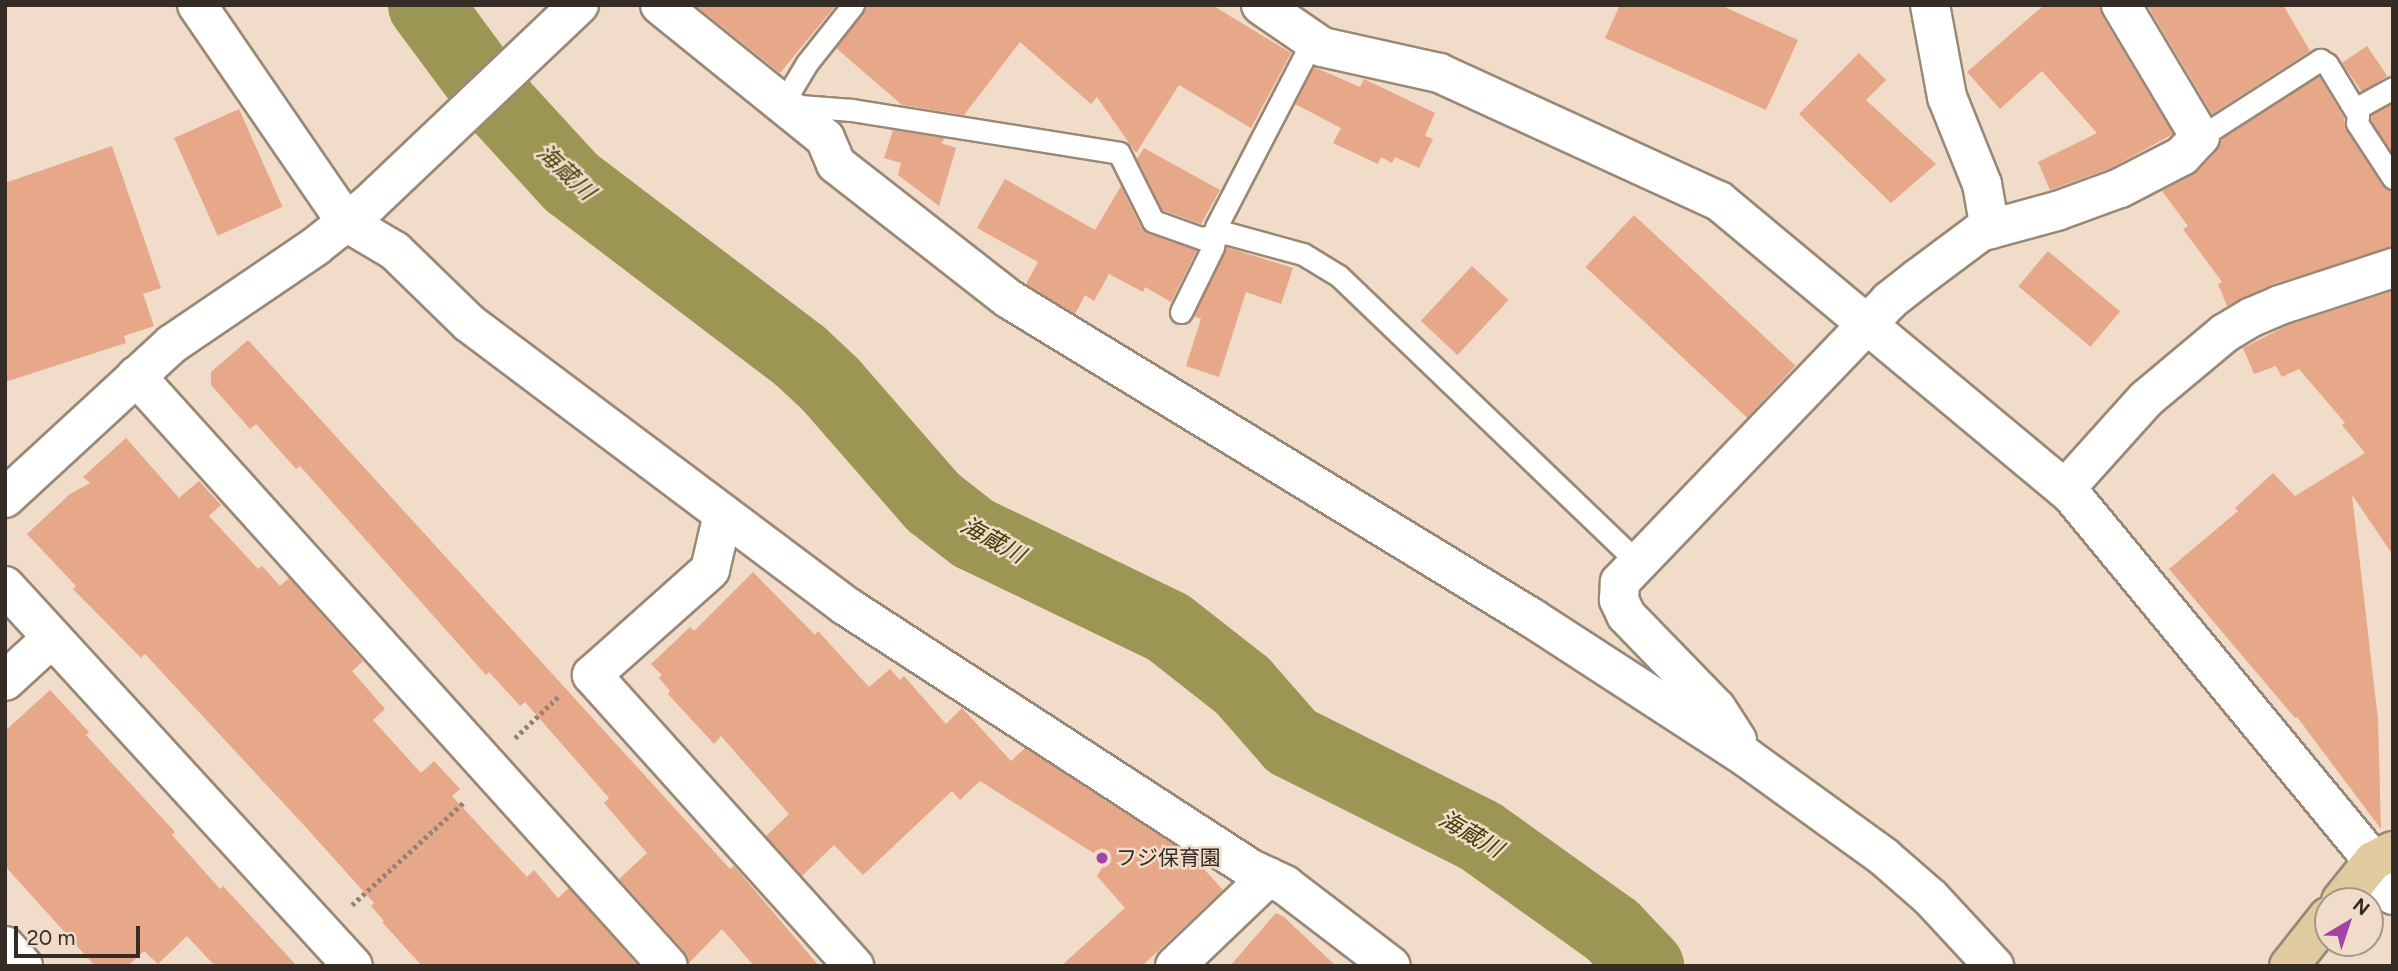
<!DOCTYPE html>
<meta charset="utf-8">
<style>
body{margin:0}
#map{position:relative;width:2398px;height:971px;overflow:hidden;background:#f0dcc9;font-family:Figtree,"Noto Sans JP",sans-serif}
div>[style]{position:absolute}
.river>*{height:75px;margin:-37.5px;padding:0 37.5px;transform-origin:37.5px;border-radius:37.5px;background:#9c9655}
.building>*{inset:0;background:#e7a789;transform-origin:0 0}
.path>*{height:4.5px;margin-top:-2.25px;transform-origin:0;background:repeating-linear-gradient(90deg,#918376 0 3.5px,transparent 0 7px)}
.roads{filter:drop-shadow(2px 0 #9a8876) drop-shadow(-2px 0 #9a8876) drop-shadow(0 2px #9a8876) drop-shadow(0 -2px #9a8876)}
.lane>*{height:21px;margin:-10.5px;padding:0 10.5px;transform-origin:10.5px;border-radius:10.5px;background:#fff}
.street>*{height:38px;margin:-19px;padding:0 19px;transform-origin:19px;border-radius:19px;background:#fff}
.primary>*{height:38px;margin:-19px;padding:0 19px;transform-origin:19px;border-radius:19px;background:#e0cb9e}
.dots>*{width:19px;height:19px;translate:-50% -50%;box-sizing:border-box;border:4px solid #f0dcc9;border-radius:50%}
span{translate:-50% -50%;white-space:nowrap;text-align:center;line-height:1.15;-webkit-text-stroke:5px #f0dcc9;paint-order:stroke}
.poi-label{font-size:21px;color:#342c25}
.left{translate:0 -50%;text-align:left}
.water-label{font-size:23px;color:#433e08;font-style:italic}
.frame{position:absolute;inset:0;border:7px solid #342c25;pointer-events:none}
.north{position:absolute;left:2314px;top:887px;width:70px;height:70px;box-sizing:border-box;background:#f0dcc9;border:2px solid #a59687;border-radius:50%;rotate:39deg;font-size:19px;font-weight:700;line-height:28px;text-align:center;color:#342c25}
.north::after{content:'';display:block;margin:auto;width:24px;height:32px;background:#a641a6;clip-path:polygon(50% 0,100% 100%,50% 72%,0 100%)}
.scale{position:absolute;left:14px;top:926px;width:126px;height:32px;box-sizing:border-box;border:4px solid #342c25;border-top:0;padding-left:9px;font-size:21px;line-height:24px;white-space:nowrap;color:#342c25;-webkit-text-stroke:5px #f0dcc9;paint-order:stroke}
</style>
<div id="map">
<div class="river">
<i style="left:425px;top:5px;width:116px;rotate:53.4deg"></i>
<i style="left:494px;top:98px;width:114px;rotate:47.5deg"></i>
<i style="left:571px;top:182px;width:286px;rotate:37.2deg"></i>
<i style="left:799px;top:355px;width:42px;rotate:43.1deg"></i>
<i style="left:830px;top:384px;width:157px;rotate:48.9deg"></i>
<i style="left:933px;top:502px;width:51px;rotate:37.8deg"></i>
<i style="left:973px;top:533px;width:216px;rotate:25.7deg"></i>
<i style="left:1168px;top:627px;width:94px;rotate:38.1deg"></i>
<i style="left:1242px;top:685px;width:74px;rotate:48.8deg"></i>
<i style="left:1291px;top:741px;width:210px;rotate:26.6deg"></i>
<i style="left:1479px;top:835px;width:163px;rotate:35.5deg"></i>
<i style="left:1612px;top:930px;width:50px;rotate:46.6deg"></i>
</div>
<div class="building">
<i style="clip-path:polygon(695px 5px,836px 5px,780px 73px)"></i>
<i style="clip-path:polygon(866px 5px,1212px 5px,1291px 53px,1251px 128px,1179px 85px,1136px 153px,1097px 97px,1091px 104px,1020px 42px,964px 115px,902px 105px,836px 48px)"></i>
<i style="clip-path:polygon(1620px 5px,1720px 5px,1798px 40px,1766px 110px,1605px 38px)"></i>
<i style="clip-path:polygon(2044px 5px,2099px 5px,2102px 16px,2173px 134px,2111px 168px,2050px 190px,2038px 162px,2097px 133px,2042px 71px,2000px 109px,1967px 72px)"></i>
<i style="clip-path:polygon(2147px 5px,2283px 5px,2310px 51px,2212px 114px)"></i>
<i style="left:2367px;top:46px;width:36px;height:30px;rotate:56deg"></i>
<i style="clip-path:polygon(1859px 53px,1886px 80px,1866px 100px,1936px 164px,1891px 203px,1799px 114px)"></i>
<i style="clip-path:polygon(1314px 67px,1360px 87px,1364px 79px,1435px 113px,1425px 136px,1433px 139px,1419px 168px,1395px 157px,1392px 163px,1381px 157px,1378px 164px,1333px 143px,1341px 128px,1295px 104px)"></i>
<i style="clip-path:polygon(2319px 76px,2344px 118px,2346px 130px,2382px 185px,2393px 191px,2393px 247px,2273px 284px,2227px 306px,2218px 284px,2222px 282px,2183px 229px,2188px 226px,2162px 191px,2198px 171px,2216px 152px,2222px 139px)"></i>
<i style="clip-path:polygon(2393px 103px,2393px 154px,2371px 120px,2371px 115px)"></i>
<i style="left:239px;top:109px;width:107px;height:71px;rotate:66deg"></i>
<i style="clip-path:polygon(893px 130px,945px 138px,941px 143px,956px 148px,939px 206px,898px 175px,901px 163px,884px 158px)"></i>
<i style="clip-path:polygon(112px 146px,161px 288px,143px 294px,154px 326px,124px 336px,126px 343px,5px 382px,5px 183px)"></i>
<i style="clip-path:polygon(1144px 148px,1220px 190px,1201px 224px,1162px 210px,1137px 159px)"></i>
<i style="clip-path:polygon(1005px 179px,1095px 230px,1121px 186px,1141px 227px,1148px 233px,1197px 250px,1171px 302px,1145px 287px,1143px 292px,1109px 274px,1094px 301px,1085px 295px,1075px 314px,1026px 284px,1038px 262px,977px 228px)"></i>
<i style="left:1634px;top:215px;width:221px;height:71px;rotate:43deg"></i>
<i style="clip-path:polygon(1226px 247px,1293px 268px,1281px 304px,1246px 292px,1219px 377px,1186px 366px,1201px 319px,1194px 316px)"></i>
<i style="left:2048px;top:251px;width:94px;height:46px;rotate:40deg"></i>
<i style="left:1472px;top:266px;width:50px;height:75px;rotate:43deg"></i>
<i style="clip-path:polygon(2393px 291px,2393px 555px,2352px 495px,2378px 719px,2381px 829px,2297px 717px,2295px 718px,2169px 569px,2238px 511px,2235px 508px,2273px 473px,2295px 496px,2365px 453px,2342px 425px,2345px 423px,2299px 369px,2282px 377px,2276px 366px,2254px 374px,2243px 348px,2288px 325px)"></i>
<i style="clip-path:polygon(248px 340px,730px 869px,734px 866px,819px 966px,754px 966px,722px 929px,689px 963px,684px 951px,619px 879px,647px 853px,604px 803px,609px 798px,525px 702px,520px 706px,489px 672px,486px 675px,300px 466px,296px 469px,256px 424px,250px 429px,211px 385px,211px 372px)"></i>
<i style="clip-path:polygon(126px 438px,179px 498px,199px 481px,221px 505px,209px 516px,258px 569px,262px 566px,280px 586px,289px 578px,363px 661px,352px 671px,385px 709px,373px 720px,421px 773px,434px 761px,460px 789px,452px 796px,527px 877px,534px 870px,558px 898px,569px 888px,638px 966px,422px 966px,382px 922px,384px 921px,371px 906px,374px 903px,301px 822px,145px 654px,141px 658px,73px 589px,76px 586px,27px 534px,70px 494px,90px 483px,83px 477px)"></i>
<i style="clip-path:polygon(753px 572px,815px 635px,818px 631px,869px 687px,890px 669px,900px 680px,904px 676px,946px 724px,962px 708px,1011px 761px,1025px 748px,1194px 858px,1223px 890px,1142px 966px,1061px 966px,1125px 908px,1097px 876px,1106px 861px,980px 781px,960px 800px,952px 791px,863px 875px,834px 845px,802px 876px,766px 836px,789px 814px,721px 736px,714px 744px,668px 694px,670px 691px,659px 678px,662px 675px,651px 664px,690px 627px,694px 631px)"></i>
<i style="clip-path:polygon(50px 690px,89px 732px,86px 735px,175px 832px,172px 835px,220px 889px,223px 886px,297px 966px,215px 966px,187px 936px,158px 964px,144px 951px,128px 966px,95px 966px,5px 866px,5px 731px)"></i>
<i style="clip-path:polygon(1276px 913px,1284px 917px,1336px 966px,1230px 966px)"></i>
</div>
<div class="path">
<i style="left:515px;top:738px;width:61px;rotate:-43.7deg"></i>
<i style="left:352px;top:905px;width:152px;rotate:-42.6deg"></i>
</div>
<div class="roads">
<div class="lane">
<i style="left:853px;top:5px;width:74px;rotate:128.4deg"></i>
<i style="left:807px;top:63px;width:33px;rotate:121deg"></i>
<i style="left:790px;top:91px;width:14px;rotate:102deg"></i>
<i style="left:787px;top:105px;width:65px;rotate:4.4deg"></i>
<i style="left:852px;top:110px;width:270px;rotate:9.1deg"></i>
<i style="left:1119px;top:153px;width:76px;rotate:63.4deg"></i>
<i style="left:1153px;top:221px;width:51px;rotate:19.5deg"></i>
<i style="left:1201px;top:238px;width:25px;rotate:-11deg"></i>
<i style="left:1226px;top:233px;width:80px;rotate:15.3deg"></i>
<i style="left:1303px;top:254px;width:42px;rotate:31.4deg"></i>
<i style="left:1339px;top:276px;width:416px;rotate:43.8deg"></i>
<i style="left:2355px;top:109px;width:43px;rotate:-28.9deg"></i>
<i style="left:2200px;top:137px;width:143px;rotate:-32.7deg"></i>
<i style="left:2320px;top:60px;width:8px;rotate:30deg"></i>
<i style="left:2327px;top:64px;width:60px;rotate:58.7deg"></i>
<i style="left:2358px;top:115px;width:8px;rotate:97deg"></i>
<i style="left:2357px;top:123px;width:66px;rotate:56.8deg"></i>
<i style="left:1181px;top:312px;width:72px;rotate:-63.8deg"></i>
<i style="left:1213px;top:247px;width:20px;rotate:-81deg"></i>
<i style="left:1216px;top:227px;width:211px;rotate:-62.6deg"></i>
</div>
<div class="street">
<i style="left:197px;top:5px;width:263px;rotate:55.5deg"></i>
<i style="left:346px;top:222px;width:57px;rotate:30.6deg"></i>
<i style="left:395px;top:251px;width:103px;rotate:44.2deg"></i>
<i style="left:469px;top:323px;width:471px;rotate:36.9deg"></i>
<i style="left:846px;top:606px;width:483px;rotate:33deg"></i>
<i style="left:1251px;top:869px;width:38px;rotate:25deg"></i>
<i style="left:1285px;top:885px;width:133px;rotate:37.4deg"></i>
<i style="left:660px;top:5px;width:212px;rotate:38.9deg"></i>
<i style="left:825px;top:138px;width:28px;rotate:67deg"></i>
<i style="left:836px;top:164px;width:219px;rotate:38deg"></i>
<i style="left:1009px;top:299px;width:613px;rotate:31.38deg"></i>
<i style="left:1532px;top:618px;width:255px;rotate:33deg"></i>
<i style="left:1746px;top:757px;width:170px;rotate:35.9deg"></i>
<i style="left:1884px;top:857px;width:62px;rotate:41.1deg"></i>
<i style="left:1931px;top:898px;width:93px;rotate:47.2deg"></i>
<i style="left:1261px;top:5px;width:74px;rotate:34.5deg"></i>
<i style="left:1322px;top:47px;width:120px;rotate:12.5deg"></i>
<i style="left:1439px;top:73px;width:308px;rotate:24.6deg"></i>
<i style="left:1719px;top:201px;width:457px;rotate:39.8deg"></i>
<i style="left:2070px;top:493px;width:477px;rotate:50.5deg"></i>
<i style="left:2373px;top:861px;width:39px;rotate:60deg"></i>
<i style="left:1930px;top:5px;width:94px;rotate:79.5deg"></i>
<i style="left:1947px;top:97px;width:94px;rotate:68.1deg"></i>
<i style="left:1982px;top:184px;width:46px;rotate:79.9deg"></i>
<i style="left:136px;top:376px;width:794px;rotate:47.96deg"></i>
<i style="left:2065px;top:489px;width:121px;rotate:-48deg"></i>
<i style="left:2146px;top:399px;width:103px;rotate:-39.9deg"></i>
<i style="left:2225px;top:333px;width:31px;rotate:-31deg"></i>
<i style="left:2252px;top:317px;width:30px;rotate:-23deg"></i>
<i style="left:2280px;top:305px;width:119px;rotate:-18.1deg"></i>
<i style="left:5px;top:498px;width:227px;rotate:-42.7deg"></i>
<i style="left:172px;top:344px;width:174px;rotate:-34.2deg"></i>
<i style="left:316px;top:246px;width:69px;rotate:-38.5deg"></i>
<i style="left:370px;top:203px;width:288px;rotate:-43.5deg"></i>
<i style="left:723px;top:514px;width:57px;rotate:103.1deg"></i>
<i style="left:710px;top:570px;width:158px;rotate:138.3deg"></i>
<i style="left:592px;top:675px;width:392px;rotate:48deg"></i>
<i style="left:5px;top:586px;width:515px;rotate:47.52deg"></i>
<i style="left:5px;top:681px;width:64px;rotate:-42.5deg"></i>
<i style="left:1737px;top:740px;width:38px;rotate:-123deg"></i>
<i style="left:1716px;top:708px;width:129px;rotate:-134.1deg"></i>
<i style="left:1626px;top:615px;width:17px;rotate:-115deg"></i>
<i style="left:1619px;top:600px;width:18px;rotate:-87deg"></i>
<i style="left:1620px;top:582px;width:389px;rotate:-46.2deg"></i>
<i style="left:1889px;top:301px;width:36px;rotate:-38deg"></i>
<i style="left:1917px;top:279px;width:79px;rotate:-36.7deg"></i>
<i style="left:1980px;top:232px;width:80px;rotate:-15.3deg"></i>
<i style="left:2057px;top:211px;width:67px;rotate:-20.1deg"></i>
<i style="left:2120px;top:188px;width:70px;rotate:-27.3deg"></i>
<i style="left:2182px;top:156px;width:26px;rotate:-47deg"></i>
<i style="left:2200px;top:137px;width:154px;rotate:-120.9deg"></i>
<i style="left:5px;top:946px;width:27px;rotate:48deg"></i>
<i style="left:1175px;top:966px;width:129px;rotate:-43.7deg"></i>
</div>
<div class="primary">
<i style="left:2341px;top:901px;width:51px;rotate:-51.3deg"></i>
<i style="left:2373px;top:861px;width:22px;rotate:-27deg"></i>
<i style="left:2289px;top:966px;width:63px;rotate:-51.5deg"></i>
</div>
</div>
<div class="dots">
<i style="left:1102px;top:858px;background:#a641a6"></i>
</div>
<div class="poi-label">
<span class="left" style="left:1116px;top:858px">フジ保育園</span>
</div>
<div class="water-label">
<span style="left:566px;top:172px;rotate:43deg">海蔵川</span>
<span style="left:993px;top:540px;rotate:29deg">海蔵川</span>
<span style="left:1471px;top:834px;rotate:30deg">海蔵川</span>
</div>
<div class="frame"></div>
<div class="north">N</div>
<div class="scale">20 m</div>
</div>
